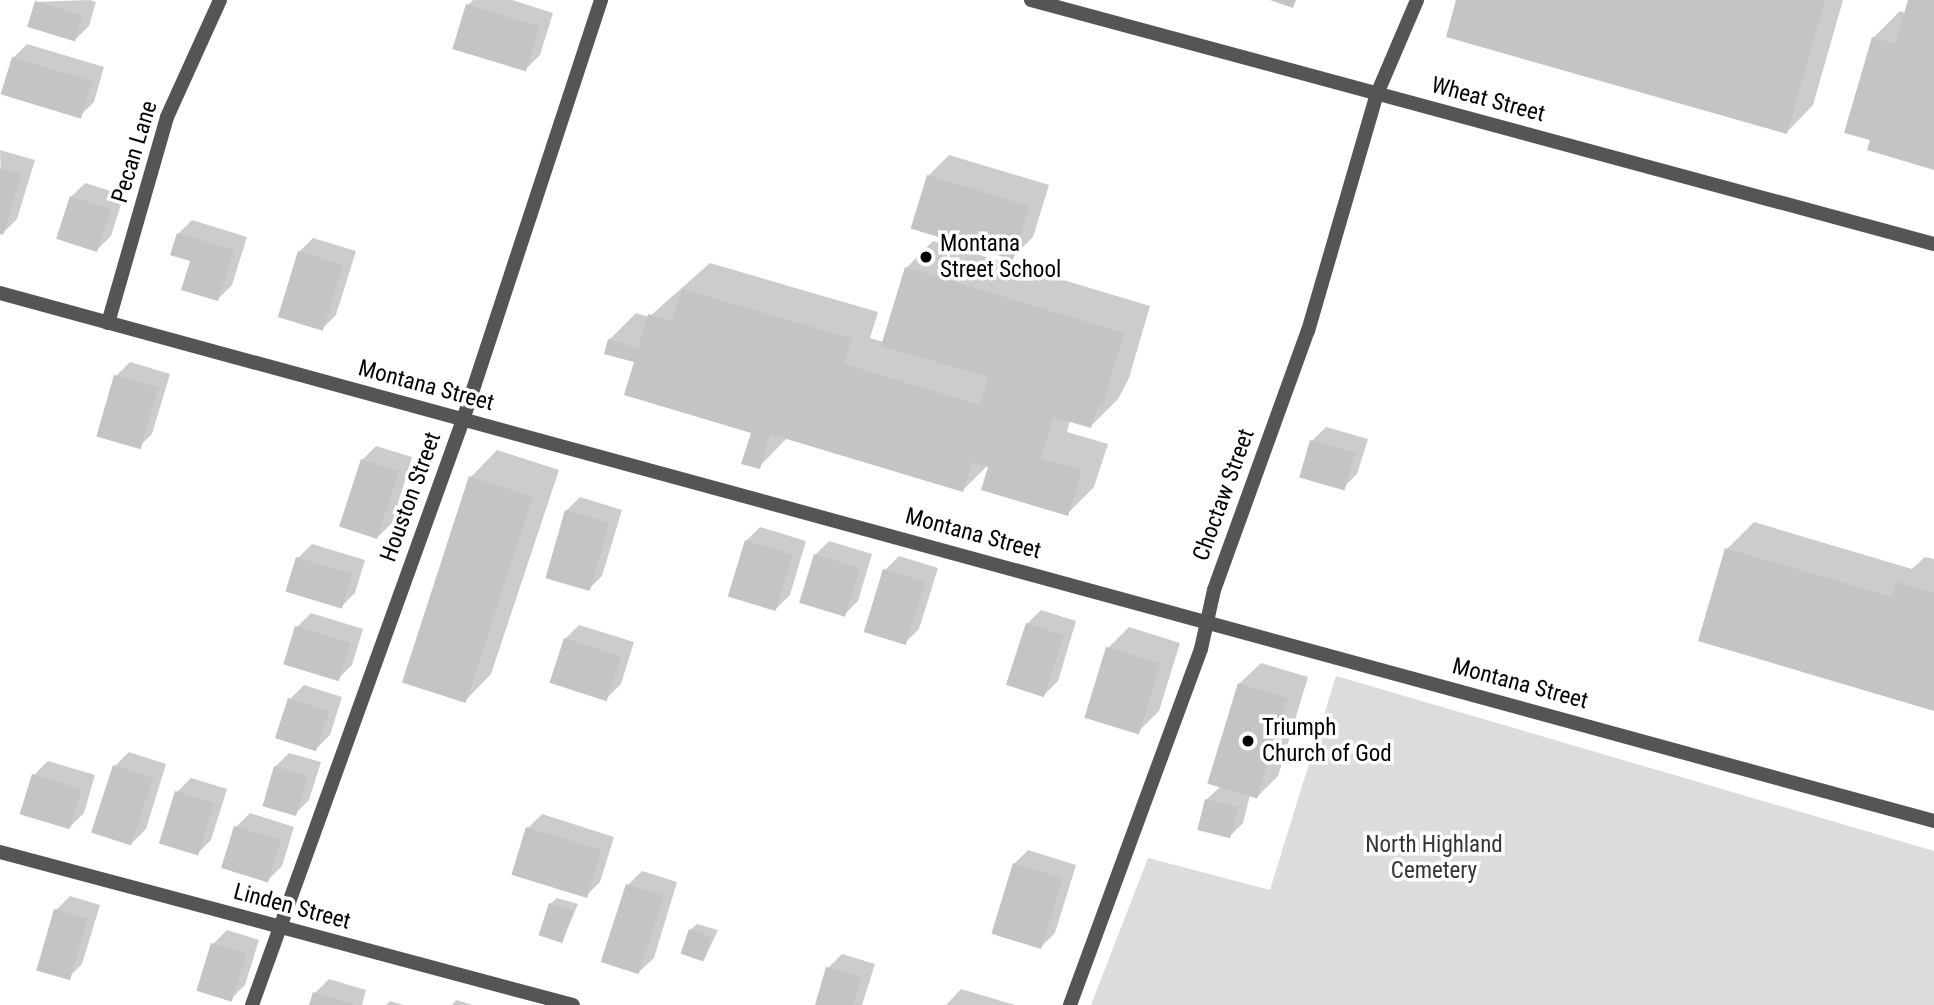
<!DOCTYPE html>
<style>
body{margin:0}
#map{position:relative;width:1934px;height:1005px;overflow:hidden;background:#fff;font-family:"Roboto Condensed",sans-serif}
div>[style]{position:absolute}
.green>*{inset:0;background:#dcdcdc}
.shadow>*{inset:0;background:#0003}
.building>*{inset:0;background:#c4c4c4;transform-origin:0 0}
.minor>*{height:14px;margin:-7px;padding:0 7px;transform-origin:7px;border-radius:7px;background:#555}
.tertiary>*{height:14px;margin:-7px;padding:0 7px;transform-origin:7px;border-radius:7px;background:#555}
.dots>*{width:19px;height:19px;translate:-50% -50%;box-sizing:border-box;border:4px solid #fff;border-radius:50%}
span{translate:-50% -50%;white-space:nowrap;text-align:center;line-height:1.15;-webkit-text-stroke:7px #fff;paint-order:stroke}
.street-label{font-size:23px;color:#000}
.poi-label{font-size:23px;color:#000}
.left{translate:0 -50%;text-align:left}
.park-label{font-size:23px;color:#333}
</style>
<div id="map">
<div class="green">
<i style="clip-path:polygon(1336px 676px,1934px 851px,1934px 1005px,1091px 1005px,1148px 858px,1270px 890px)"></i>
</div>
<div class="shadow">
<i style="clip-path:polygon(90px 0,96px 2px,89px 26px,75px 40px,36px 2px)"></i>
<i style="clip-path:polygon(473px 0,512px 0,553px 13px,540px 55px,526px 69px,468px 5px)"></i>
<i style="clip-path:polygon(1458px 0,1843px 0,1813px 105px,1787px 132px)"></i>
<i style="clip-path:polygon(1910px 0,1934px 0,1934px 168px,1872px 139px,1873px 38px,1900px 11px,1906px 13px)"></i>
<i style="clip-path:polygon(27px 44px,104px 67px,94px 102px,80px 116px,13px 58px)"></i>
<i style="clip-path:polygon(0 150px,35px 160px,17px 219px,3px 233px)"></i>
<i style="clip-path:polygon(949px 155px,1049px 185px,1033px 237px,1012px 258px,928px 176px)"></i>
<i style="clip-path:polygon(85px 183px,124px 195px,111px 236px,97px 250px,71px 197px)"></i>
<i style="clip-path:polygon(192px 220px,247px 237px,232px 285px,218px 299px,178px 234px)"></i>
<i style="clip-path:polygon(313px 238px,356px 251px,336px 315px,322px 329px,299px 252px)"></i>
<i style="clip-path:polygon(933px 241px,1150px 306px,1129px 378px,1118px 399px,1091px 426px,1070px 420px,1067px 432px,1108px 444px,1094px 487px,1067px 514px,991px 462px,963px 490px,787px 438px,759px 467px,753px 431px,609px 340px,636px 313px,649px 317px,710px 263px,878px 312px,870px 338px,884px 342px,906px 268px)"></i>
<i style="clip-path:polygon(130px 362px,170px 374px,152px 434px,138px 448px,116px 376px)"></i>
<i style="clip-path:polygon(1326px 427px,1368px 439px,1357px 474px,1343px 488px,1312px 441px)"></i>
<i style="clip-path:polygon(376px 446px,412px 457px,392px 523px,378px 537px,362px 460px)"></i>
<i style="clip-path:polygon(497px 450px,559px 470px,491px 674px,465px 701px,471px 477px)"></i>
<i style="clip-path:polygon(580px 497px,622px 510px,602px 576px,588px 590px,566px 511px)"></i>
<i style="clip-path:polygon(1754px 522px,1912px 569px,1925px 557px,1934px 559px,1934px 708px,1727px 549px)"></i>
<i style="clip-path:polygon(760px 527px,806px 541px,790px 595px,776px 609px,746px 541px)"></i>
<i style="clip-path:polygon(829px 541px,872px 554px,858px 601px,844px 615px,815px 555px)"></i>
<i style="clip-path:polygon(312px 544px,365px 560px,355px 593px,341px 607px,298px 558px)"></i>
<i style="clip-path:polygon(899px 556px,938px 568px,919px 629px,905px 643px,885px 570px)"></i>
<i style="clip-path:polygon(1041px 610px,1076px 621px,1058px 681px,1044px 695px,1027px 624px)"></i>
<i style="clip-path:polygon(311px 613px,363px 629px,352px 665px,338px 679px,297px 627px)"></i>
<i style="clip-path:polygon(579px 625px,634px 642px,621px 684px,607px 698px,565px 639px)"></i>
<i style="clip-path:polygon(1129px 627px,1180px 643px,1159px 711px,1138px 732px,1108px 648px)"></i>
<i style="clip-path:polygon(1261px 663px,1308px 677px,1278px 776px,1257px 797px,1250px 795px,1243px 823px,1229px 837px,1206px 800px,1221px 786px,1210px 782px,1240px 683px)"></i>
<i style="clip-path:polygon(304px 685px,342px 697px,330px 735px,316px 749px,290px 699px)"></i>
<i style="clip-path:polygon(129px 752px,166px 764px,146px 829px,132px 843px,115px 766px)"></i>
<i style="clip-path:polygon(289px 753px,321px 762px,309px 800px,295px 814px,275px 767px)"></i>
<i style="clip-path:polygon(48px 761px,95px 775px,84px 813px,70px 827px,34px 775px)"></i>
<i style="clip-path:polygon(191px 778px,227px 789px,211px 840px,197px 854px,177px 792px)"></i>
<i style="clip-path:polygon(250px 813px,294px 827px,282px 866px,268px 880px,236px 827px)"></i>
<i style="clip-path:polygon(542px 814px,614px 837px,600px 882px,586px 896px,528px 828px)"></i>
<i style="clip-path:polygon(1028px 850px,1076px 865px,1055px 933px,1041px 947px,1014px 864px)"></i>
<i style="clip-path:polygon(642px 871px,677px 882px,654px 958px,640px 971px,628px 885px)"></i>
<i style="clip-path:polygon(70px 896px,100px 905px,82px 964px,68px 978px,56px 910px)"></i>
<i style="clip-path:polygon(557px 898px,578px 904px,563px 940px,550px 904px)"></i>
<i style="clip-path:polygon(697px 924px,718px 930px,704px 960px,690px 930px)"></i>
<i style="clip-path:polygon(227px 930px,259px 940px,245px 985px,231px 999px,213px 944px)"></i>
<i style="clip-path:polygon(842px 954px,875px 964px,862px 1005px,817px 1005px,828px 968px)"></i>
<i style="clip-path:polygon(329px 979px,366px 990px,362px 1005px,311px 1005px,315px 993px)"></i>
<i style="clip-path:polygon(961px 989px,1015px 1005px,946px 1005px)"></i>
<i style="clip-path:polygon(456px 1000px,473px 1005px,452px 1005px)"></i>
<i style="clip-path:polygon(390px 1001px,403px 1005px,386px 1005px)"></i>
</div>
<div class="building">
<i style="clip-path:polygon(1270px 0,1296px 0,1293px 8px)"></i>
<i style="clip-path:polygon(1456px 0,1825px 0,1787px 134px,1446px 37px)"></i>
<i style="clip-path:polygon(1908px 0,1934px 0,1934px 170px,1867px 150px,1870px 140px,1844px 133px,1872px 37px,1895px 44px)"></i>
<i style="left:35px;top:1px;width:50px;height:27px;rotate:17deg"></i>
<i style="left:466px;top:4px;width:77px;height:47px;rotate:17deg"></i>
<i style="left:12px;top:57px;width:84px;height:39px;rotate:17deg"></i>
<i style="clip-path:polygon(0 168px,22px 174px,3px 235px,0 234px)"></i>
<i style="left:927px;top:175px;width:107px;height:56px;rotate:17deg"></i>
<i style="left:70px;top:196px;width:43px;height:45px;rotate:18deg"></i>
<i style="clip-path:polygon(177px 233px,234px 250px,218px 301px,181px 290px,190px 261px,170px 255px)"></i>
<i style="left:298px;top:251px;width:47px;height:69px;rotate:17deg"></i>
<i style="clip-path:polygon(905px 267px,1124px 333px,1102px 407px,1098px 406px,1091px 428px,1053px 417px,1041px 458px,1082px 470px,1068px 516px,981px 490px,988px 467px,972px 462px,963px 492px,770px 434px,760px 469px,741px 464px,751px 433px,624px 395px,634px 362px,604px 354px,608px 339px,638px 348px,648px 314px,672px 321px,682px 289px,852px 339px,844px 364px,980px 405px,988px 377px,881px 346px)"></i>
<i style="left:114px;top:375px;width:46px;height:64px;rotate:16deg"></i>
<i style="left:1310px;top:440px;width:47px;height:39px;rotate:16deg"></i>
<i style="left:361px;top:459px;width:40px;height:71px;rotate:18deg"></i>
<i style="left:469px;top:476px;width:67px;height:217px;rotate:18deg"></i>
<i style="left:565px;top:510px;width:46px;height:71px;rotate:16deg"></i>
<i style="left:745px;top:540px;width:50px;height:59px;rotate:17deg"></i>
<i style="clip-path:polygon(1725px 548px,1892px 597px,1896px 582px,1934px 593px,1934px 711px,1698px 641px)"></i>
<i style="left:814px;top:554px;width:48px;height:51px;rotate:17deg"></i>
<i style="left:296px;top:557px;width:59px;height:36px;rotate:17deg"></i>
<i style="left:883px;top:569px;width:44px;height:66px;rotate:17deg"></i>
<i style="left:1026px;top:623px;width:40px;height:65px;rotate:18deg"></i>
<i style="left:295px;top:626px;width:58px;height:40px;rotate:17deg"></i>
<i style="left:564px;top:638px;width:60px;height:47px;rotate:18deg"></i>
<i style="left:1106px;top:647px;width:57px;height:74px;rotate:17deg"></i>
<i style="left:1238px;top:683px;width:52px;height:105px;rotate:17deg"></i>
<i style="left:288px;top:698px;width:43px;height:42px;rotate:18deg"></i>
<i style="left:113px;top:765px;width:42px;height:71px;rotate:18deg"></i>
<i style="left:274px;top:766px;width:35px;height:42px;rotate:16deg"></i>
<i style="left:32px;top:774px;width:52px;height:42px;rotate:17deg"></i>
<i style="left:175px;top:791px;width:41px;height:55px;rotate:17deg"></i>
<i style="left:1205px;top:799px;width:34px;height:32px;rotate:14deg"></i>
<i style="left:234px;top:826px;width:49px;height:44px;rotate:17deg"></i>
<i style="left:526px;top:827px;width:79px;height:50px;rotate:17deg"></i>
<i style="left:1013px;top:863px;width:52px;height:74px;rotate:17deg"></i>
<i style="left:626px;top:884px;width:40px;height:82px;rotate:18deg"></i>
<i style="left:549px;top:903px;width:25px;height:34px;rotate:18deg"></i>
<i style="left:54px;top:909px;width:35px;height:64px;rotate:16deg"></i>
<i style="left:689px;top:929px;width:24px;height:26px;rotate:19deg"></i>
<i style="left:211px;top:943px;width:37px;height:50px;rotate:17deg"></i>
<i style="clip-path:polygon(826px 967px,862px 977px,853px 1005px,815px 1005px)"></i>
<i style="clip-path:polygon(313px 992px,354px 1004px,354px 1005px,309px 1005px)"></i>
</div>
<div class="minor">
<i style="left:1031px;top:0;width:935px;rotate:15.12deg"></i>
<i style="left:108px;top:323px;width:214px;rotate:-74deg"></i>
<i style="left:167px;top:117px;width:128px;rotate:-65.6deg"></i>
<i style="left:0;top:852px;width:593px;rotate:14.95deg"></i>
<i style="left:252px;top:1005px;width:622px;rotate:-70.17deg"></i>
<i style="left:463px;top:420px;width:442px;rotate:-71.8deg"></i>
<i style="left:1070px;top:1005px;width:379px;rotate:-69.8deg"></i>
<i style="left:1201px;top:649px;width:60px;rotate:-77.6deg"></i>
<i style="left:1214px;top:590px;width:276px;rotate:-70.1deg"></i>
<i style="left:1308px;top:331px;width:247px;rotate:-73.8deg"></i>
<i style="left:1377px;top:94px;width:102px;rotate:-66.9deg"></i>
</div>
<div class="tertiary">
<i style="left:0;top:293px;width:2005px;rotate:15.27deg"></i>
</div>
<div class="dots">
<i style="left:926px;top:257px;background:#000"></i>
<i style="left:1248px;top:741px;background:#000"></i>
</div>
<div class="street-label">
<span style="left:1488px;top:100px;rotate:15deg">Wheat Street</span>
<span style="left:135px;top:152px;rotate:-73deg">Pecan Lane</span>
<span style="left:426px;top:386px;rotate:15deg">Montana Street</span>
<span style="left:1224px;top:495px;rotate:-70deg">Choctaw Street</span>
<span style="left:411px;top:497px;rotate:-70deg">Houston Street</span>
<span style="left:973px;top:534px;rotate:15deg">Montana Street</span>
<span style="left:1520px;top:684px;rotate:15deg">Montana Street</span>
<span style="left:292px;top:907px;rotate:15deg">Linden Street</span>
</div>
<div class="poi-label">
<span class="left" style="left:940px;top:257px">Montana<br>Street School</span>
<span class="left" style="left:1262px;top:741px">Triumph<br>Church of God</span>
</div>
<div class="park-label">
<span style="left:1434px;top:858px">North Highland<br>Cemetery</span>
</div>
</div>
